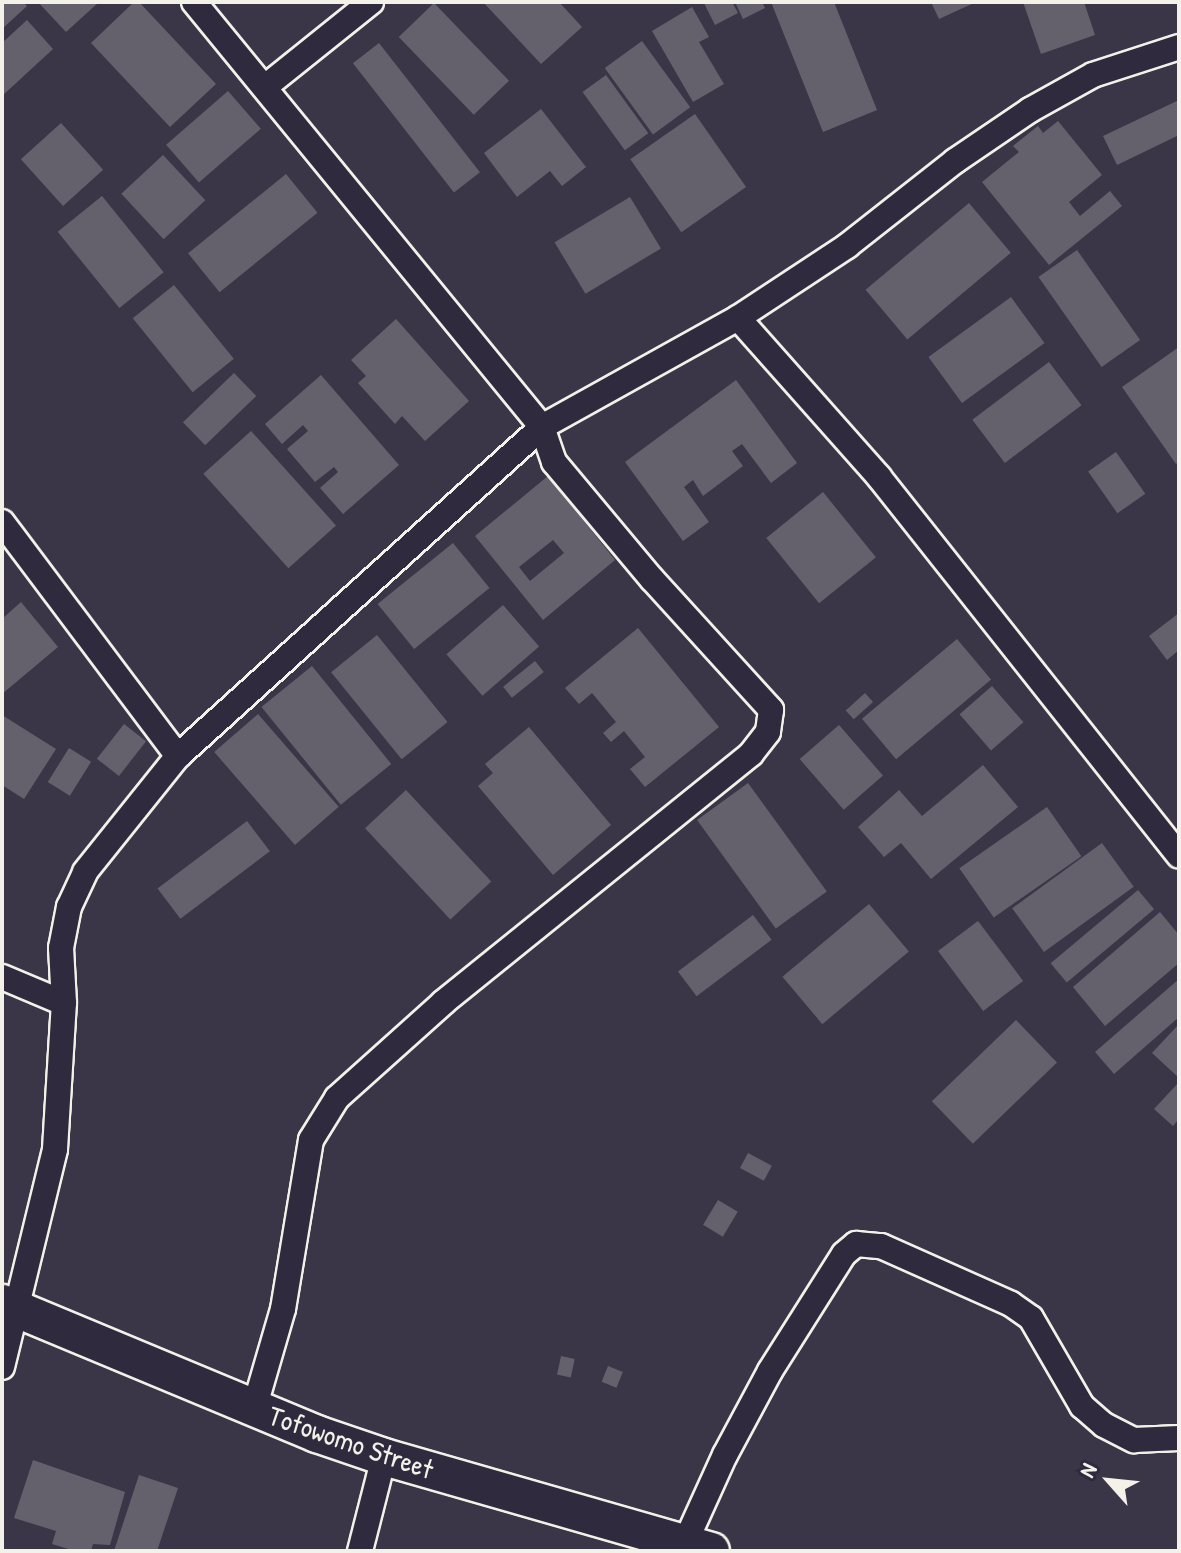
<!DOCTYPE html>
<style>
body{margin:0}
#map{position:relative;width:1181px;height:1553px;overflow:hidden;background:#3b3647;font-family:"Patrick Hand",sans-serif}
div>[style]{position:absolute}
.building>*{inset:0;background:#65616c;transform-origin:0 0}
.roads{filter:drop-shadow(2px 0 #f4f1e8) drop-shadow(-2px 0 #f4f1e8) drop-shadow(0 2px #f4f1e8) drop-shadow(0 -2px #f4f1e8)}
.street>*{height:24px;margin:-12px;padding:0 12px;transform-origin:12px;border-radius:12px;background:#2f2a3d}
.secondary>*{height:36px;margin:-18px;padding:0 18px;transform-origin:18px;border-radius:18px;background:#2f2a3d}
span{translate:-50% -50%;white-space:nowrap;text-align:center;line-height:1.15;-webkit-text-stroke:8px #2f2a3d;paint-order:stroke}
.street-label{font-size:28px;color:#f4f1e8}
.frame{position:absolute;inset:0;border:4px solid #f4f1e8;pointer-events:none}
.north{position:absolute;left:1069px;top:1441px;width:80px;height:80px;-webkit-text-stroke:6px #2f2a3d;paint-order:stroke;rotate:297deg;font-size:22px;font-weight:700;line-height:32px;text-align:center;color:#f4f1e8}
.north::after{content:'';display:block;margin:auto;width:28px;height:36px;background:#f4f1e8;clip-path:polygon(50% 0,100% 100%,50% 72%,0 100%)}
</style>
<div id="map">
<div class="building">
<i style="clip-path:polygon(2px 2px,23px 2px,27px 6px,2px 29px)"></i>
<i style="clip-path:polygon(38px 2px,99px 2px,66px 32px)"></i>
<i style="clip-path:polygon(134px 2px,139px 2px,216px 84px,170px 127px,91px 43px)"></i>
<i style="clip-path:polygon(483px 2px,559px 2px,582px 27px,541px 64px)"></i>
<i style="clip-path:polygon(732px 2px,738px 13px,715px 25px,704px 3px)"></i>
<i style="clip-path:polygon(735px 2px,762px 2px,765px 8px,743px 19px)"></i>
<i style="clip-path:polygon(771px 2px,834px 2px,877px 110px,823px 132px)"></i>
<i style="clip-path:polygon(931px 2px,976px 2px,939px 19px)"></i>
<i style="clip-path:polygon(1023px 2px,1084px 2px,1095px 35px,1041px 54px)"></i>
<i style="left:434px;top:3px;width:108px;height:49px;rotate:46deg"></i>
<i style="clip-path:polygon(692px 7px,709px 37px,699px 42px,724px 84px,693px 102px,652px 31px)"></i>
<i style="clip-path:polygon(27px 20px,53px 49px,2px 96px,2px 43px)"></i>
<i style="left:642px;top:41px;width:82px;height:46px;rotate:54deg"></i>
<i style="left:379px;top:43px;width:164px;height:33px;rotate:52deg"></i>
<i style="left:606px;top:75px;width:72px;height:29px;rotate:54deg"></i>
<i style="left:228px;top:91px;width:50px;height:82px;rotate:49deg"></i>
<i style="clip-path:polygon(1179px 100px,1179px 135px,1117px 165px,1103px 136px)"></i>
<i style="clip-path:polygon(541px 109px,586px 167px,562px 186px,550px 171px,517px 197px,484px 153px)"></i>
<i style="left:695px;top:114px;width:89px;height:79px;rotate:55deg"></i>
<i style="clip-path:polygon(1058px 121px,1102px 175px,1069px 202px,1080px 216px,1110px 191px,1122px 206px,1049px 265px,982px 182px,1019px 152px,1013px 146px,1038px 126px,1043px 133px)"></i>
<i style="left:61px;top:123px;width:63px;height:54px;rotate:48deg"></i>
<i style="left:163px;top:155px;width:62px;height:57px;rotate:47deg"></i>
<i style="left:286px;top:174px;width:50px;height:126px;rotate:51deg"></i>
<i style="left:102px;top:196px;width:98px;height:57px;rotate:51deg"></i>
<i style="left:630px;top:197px;width:60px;height:88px;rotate:59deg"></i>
<i style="left:969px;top:203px;width:65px;height:135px;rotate:50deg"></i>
<i style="left:1077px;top:250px;width:110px;height:47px;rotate:55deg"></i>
<i style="left:174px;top:285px;width:95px;height:53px;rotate:51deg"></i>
<i style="left:1011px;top:297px;width:57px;height:102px;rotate:54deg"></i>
<i style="clip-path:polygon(396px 319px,469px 401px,425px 441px,402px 416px,395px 424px,358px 383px,366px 376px,351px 360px)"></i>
<i style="clip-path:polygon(1179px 347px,1179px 462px,1176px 464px,1122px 387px)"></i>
<i style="left:1049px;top:362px;width:54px;height:96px;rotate:53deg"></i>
<i style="left:234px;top:373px;width:32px;height:71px;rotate:46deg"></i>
<i style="clip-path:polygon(321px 375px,399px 465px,343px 514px,320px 488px,338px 472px,334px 467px,315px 482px,287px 449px,308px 431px,303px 425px,282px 444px,265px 424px)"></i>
<i style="clip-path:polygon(736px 380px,797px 463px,771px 483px,742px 444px,732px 451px,743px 466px,703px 496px,693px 480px,684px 487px,709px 522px,683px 541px,625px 462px)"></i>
<i style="left:251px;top:431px;width:127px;height:64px;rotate:48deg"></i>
<i style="left:1116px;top:452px;width:51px;height:34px;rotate:55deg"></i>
<i style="clip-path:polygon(evenodd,548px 476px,615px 560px,543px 620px,475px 536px,548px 476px,553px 540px,564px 553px,530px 581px,519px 567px,553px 540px)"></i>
<i style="left:823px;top:492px;width:84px;height:73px;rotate:51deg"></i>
<i style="left:453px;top:543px;width:58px;height:97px;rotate:51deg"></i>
<i style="clip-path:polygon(21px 602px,58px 647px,2px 694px,2px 619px)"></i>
<i style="left:503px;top:605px;width:55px;height:75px;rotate:49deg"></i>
<i style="clip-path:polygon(1179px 613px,1179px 650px,1167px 660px,1149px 636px)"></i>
<i style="clip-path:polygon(638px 628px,719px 727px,645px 787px,630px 769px,645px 757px,624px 731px,611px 742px,603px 733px,616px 722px,592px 693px,579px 704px,565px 688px)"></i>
<i style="left:377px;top:635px;width:112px;height:59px;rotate:51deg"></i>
<i style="left:957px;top:639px;width:53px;height:124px;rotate:50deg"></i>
<i style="left:535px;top:661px;width:14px;height:41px;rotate:51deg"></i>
<i style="left:312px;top:666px;width:126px;height:65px;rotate:51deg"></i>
<i style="left:992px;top:686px;width:48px;height:43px;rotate:49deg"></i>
<i style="left:865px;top:693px;width:12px;height:26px;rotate:48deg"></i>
<i style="left:258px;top:714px;width:123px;height:58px;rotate:49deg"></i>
<i style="clip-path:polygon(2px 715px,56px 749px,24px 799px,2px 785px)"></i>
<i style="left:124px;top:724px;width:28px;height:44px;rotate:38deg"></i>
<i style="left:839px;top:725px;width:67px;height:52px;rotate:49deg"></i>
<i style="clip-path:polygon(529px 727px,611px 825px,553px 875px,478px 786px,493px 773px,485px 764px)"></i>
<i style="left:69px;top:748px;width:26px;height:40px;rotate:32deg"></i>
<i style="clip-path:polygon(983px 765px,1018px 807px,931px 879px,901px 843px,884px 857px,858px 827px,899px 790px,922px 816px)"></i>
<i style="left:748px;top:783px;width:134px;height:63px;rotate:54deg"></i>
<i style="left:406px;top:790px;width:125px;height:56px;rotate:47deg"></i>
<i style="left:1047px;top:807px;width:60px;height:107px;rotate:55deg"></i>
<i style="left:247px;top:821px;width:38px;height:112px;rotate:53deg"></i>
<i style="left:1102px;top:843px;width:54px;height:111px;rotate:54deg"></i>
<i style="left:1138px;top:890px;width:25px;height:114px;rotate:50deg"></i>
<i style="left:869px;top:904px;width:62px;height:113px;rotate:50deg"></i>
<i style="clip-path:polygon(1160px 912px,1179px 935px,1179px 963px,1105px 1026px,1073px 987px)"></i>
<i style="left:753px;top:915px;width:31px;height:94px;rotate:53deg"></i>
<i style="left:978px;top:921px;width:75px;height:50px;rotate:53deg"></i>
<i style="clip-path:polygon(1179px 979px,1179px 1017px,1114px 1074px,1095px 1052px)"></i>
<i style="left:1016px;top:1020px;width:59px;height:117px;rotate:46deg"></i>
<i style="clip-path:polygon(1179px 1024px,1179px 1078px,1152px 1053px)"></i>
<i style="clip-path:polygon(1179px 1082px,1179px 1119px,1173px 1126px,1154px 1109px)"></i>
<i style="left:748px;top:1153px;width:27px;height:17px;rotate:28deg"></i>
<i style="left:718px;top:1200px;width:23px;height:29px;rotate:31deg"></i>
<i style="left:561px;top:1356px;width:14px;height:19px;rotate:12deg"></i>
<i style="left:608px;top:1366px;width:16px;height:17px;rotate:22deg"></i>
<i style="clip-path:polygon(33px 1460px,125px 1492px,110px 1545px,93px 1544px,91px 1551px,75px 1551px,52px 1544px,56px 1531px,14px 1518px)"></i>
<i style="clip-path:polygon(139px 1475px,178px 1488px,157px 1551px,114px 1551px)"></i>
</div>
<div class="roads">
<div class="street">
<i style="left:194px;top:2px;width:549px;rotate:50.69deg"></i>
<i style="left:542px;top:427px;width:37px;rotate:71deg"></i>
<i style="left:554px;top:462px;width:153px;rotate:50.1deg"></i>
<i style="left:652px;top:579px;width:177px;rotate:47.7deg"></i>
<i style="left:771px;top:710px;width:22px;rotate:98deg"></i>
<i style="left:768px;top:732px;width:28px;rotate:128deg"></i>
<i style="left:751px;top:754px;width:395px;rotate:141.1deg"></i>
<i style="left:444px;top:1002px;width:144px;rotate:138.1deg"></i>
<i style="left:337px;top:1098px;width:49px;rotate:121.8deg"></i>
<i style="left:311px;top:1140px;width:171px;rotate:99.4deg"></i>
<i style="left:283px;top:1309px;width:104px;rotate:106.2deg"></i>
<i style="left:265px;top:87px;width:136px;rotate:-38.7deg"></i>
<i style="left:738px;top:318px;width:213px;rotate:48.4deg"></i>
<i style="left:879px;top:477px;width:483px;rotate:51.6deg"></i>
<i style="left:2px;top:522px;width:293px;rotate:53.1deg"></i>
<i style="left:2px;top:977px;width:67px;rotate:22.8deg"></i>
<i style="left:2px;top:1367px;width:224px;rotate:-76.3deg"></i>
<i style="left:55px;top:1149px;width:146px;rotate:-86.5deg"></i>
<i style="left:64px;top:1003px;width:55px;rotate:-93.1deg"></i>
<i style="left:61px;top:948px;width:42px;rotate:-79deg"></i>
<i style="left:69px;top:907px;width:38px;rotate:-65deg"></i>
<i style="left:85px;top:872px;width:149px;rotate:-51.3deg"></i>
<i style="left:178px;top:756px;width:491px;rotate:-42.1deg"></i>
<i style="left:542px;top:427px;width:224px;rotate:-29.1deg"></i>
<i style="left:738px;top:318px;width:131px;rotate:-33.4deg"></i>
<i style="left:847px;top:246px;width:137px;rotate:-38.2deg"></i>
<i style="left:955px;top:161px;width:91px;rotate:-34.2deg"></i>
<i style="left:1030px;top:110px;width:72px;rotate:-29.1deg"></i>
<i style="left:1093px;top:75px;width:90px;rotate:-18deg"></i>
<i style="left:685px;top:1543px;width:97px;rotate:-65.6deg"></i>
<i style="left:725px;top:1455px;width:95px;rotate:-61.8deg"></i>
<i style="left:770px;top:1371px;width:138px;rotate:-57.7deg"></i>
<i style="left:844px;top:1254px;width:16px;rotate:-40deg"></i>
<i style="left:856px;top:1244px;width:25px;rotate:5deg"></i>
<i style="left:881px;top:1246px;width:142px;rotate:24deg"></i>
<i style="left:1011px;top:1304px;width:24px;rotate:35deg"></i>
<i style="left:1031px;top:1318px;width:102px;rotate:59.9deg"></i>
<i style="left:1082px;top:1406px;width:29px;rotate:41deg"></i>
<i style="left:1104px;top:1425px;width:34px;rotate:27deg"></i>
<i style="left:1134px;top:1440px;width:45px;rotate:-2.5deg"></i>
<i style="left:360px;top:1551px;width:97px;rotate:-75.7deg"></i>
</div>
<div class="secondary">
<i style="left:2px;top:1303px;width:341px;rotate:22.6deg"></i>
<i style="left:317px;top:1434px;width:71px;rotate:18.9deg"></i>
<i style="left:384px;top:1457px;width:340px;rotate:16deg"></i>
</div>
</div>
<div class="street-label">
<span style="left:351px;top:1442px;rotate:19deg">Tofowomo Street</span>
</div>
<div class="frame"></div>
<div class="north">N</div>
</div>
